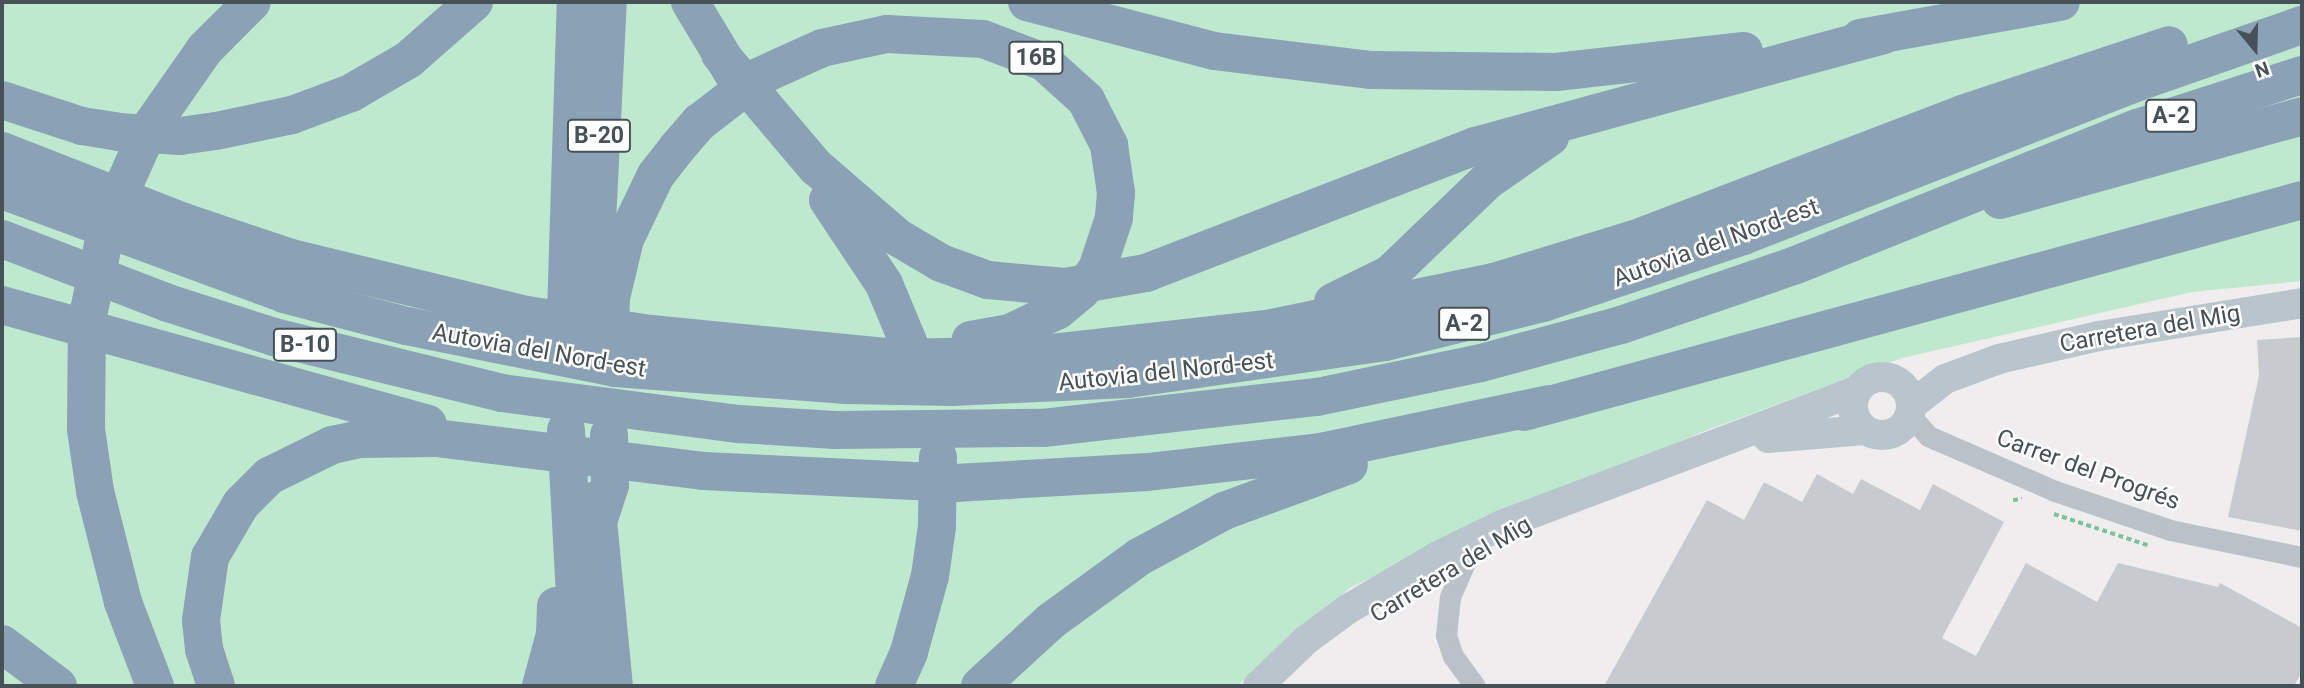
<!DOCTYPE html>
<meta charset="utf-8">
<style>
body{margin:0}
#map{position:relative;width:2304px;height:688px;overflow:hidden;background:#efeded;font-family:Roboto,sans-serif}
div>[style]{position:absolute}
.green>*{inset:0;background:#bfe9ce}
.building>*{inset:0;background:#c7cacf}
.path>*{height:3.5px;margin-top:-1.75px;transform-origin:0;background:repeating-linear-gradient(90deg,#7cc29d 0 5px,transparent 0 8.5px)}
.street>*{height:21px;margin:-10.5px;padding:0 10.5px;transform-origin:10.5px;border-radius:10.5px;background:#bac1c8}
.secondary>*{height:30px;margin:-15px;padding:0 15px;transform-origin:15px;border-radius:15px;background:#bac4cd}
.secondary>.ring{margin:-15px;padding:0;box-sizing:content-box;background:none;border:30px solid #bac4cd;border-radius:50%}
.highway>*{height:38px;margin:-19px;padding:0 19px;transform-origin:19px;border-radius:19px;background:#8aa1b6}
span{translate:-50% -50%;white-space:nowrap;text-align:center;line-height:1.15;-webkit-text-stroke:5px #fff;paint-order:stroke}
.shield-label span{padding:2px 5px;background:#fff;border:2px solid;border-radius:5px;-webkit-text-stroke-width:0}
.shield-label{font-size:23px;color:#475158;font-weight:700}
.street-label{font-size:24px;color:#475158}
.frame{position:absolute;inset:0;border:4px solid #475158;pointer-events:none}
.north{position:absolute;left:2220px;top:14px;width:70px;height:70px;-webkit-text-stroke:5px #fff;paint-order:stroke;rotate:161deg;font-size:19px;font-weight:700;line-height:28px;text-align:center;color:#475158}
.north::after{content:'';display:block;margin:auto;width:24px;height:32px;background:#475158;clip-path:polygon(50% 0,100% 100%,50% 72%,0 100%)}
</style>
<div id="map">
<div class="green">
<i style="clip-path:polygon(2px 2px,2302px 2px,2302px 281px,2192px 292px,1902px 358px,1702px 432px,1351px 587px,1237px 686px,2px 686px)"></i>
</div>
<div class="building">
<i style="clip-path:polygon(2302px 337px,2302px 531px,2228px 517px,2259px 376px,2257px 340px)"></i>
<i style="clip-path:polygon(1817px 474px,1853px 494px,1861px 479px,1920px 510px,1933px 484px,2004px 522px,1942px 638px,1976px 656px,2026px 563px,2097px 602px,2118px 563px,2218px 587px,2220px 583px,2302px 628px,2302px 672px,2294px 686px,1604px 686px,1707px 500px,1744px 520px,1764px 482px,1802px 502px)"></i>
</div>
<div class="path">
<i style="left:2013px;top:500px;width:9px;rotate:-6deg"></i>
<i style="left:2054px;top:514px;width:101px;rotate:18.4deg"></i>
</div>
<div class="street">
<i style="left:1910px;top:415px;width:28px;rotate:49deg"></i>
<i style="left:1928px;top:436px;width:138px;rotate:23.4deg"></i>
<i style="left:2055px;top:491px;width:121px;rotate:18.7deg"></i>
<i style="left:2170px;top:530px;width:135px;rotate:11.6deg"></i>
<i style="left:1467px;top:558px;width:43px;rotate:113.6deg"></i>
<i style="left:1450px;top:597px;width:38px;rotate:96deg"></i>
<i style="left:1446px;top:635px;width:22px;rotate:72deg"></i>
<i style="left:1453px;top:656px;width:37px;rotate:54deg"></i>
</div>
<div class="secondary">
<i class="ring" style="left:1853px;top:377px;width:28px;height:28px"></i>
<i style="left:1912px;top:405px;width:42px;rotate:-38.2deg"></i>
<i style="left:1945px;top:379px;width:58px;rotate:-20.3deg"></i>
<i style="left:1999px;top:359px;width:103px;rotate:-13deg"></i>
<i style="left:2099px;top:336px;width:206px;rotate:-9.2deg"></i>
<i style="left:1768px;top:438px;width:97px;rotate:-4.7deg"></i>
<i style="left:1258px;top:686px;width:66px;rotate:-43.8deg"></i>
<i style="left:1306px;top:640px;width:52px;rotate:-36.4deg"></i>
<i style="left:1348px;top:609px;width:104px;rotate:-30.5deg"></i>
<i style="left:1438px;top:556px;width:73px;rotate:-25.9deg"></i>
<i style="left:1504px;top:524px;width:376px;rotate:-20.7deg"></i>
</div>
<div class="highway">
<i style="left:690px;top:2px;width:87px;rotate:59deg"></i>
<i style="left:1027px;top:2px;width:193px;rotate:14.7deg"></i>
<i style="left:1214px;top:51px;width:157px;rotate:6.9deg"></i>
<i style="left:1370px;top:70px;width:186px;rotate:0.6deg"></i>
<i style="left:1556px;top:72px;width:189px;rotate:-6.4deg"></i>
<i style="left:1860px;top:38px;width:204px;rotate:-10.2deg"></i>
<i style="left:720px;top:54px;width:148px;rotate:49.7deg"></i>
<i style="left:816px;top:167px;width:107px;rotate:40.8deg"></i>
<i style="left:897px;top:237px;width:51px;rotate:30.6deg"></i>
<i style="left:941px;top:263px;width:50px;rotate:19.9deg"></i>
<i style="left:988px;top:280px;width:77px;rotate:5.2deg"></i>
<i style="left:1065px;top:287px;width:82px;rotate:-9.8deg"></i>
<i style="left:1146px;top:273px;width:353px;rotate:-21.1deg"></i>
<i style="left:1475px;top:146px;width:424px;rotate:-15.2deg"></i>
<i style="left:2px;top:100px;width:84px;rotate:18deg"></i>
<i style="left:82px;top:126px;width:36px;rotate:9deg"></i>
<i style="left:118px;top:132px;width:62px;rotate:3.7deg"></i>
<i style="left:180px;top:136px;width:36px;rotate:-8deg"></i>
<i style="left:216px;top:131px;width:78px;rotate:-11.9deg"></i>
<i style="left:292px;top:115px;width:63px;rotate:-20.4deg"></i>
<i style="left:351px;top:93px;width:66px;rotate:-30.1deg"></i>
<i style="left:408px;top:60px;width:88px;rotate:-41.3deg"></i>
<i style="left:2px;top:151px;width:195px;rotate:21.3deg"></i>
<i style="left:184px;top:222px;width:113px;rotate:18.6deg"></i>
<i style="left:291px;top:258px;width:243px;rotate:13.6deg"></i>
<i style="left:527px;top:315px;width:125px;rotate:8.7deg"></i>
<i style="left:651px;top:334px;width:246px;rotate:5.6deg"></i>
<i style="left:896px;top:358px;width:138px;rotate:-1.2deg"></i>
<i style="left:1034px;top:355px;width:234px;rotate:-6.4deg"></i>
<i style="left:1267px;top:329px;width:232px;rotate:-11.7deg"></i>
<i style="left:1494px;top:282px;width:147px;rotate:-17deg"></i>
<i style="left:1635px;top:239px;width:350px;rotate:-20.9deg"></i>
<i style="left:1962px;top:114px;width:218px;rotate:-18.4deg"></i>
<i style="left:2px;top:190px;width:301px;rotate:20.2deg"></i>
<i style="left:284px;top:294px;width:127px;rotate:14.6deg"></i>
<i style="left:407px;top:326px;width:212px;rotate:11.4deg"></i>
<i style="left:615px;top:368px;width:232px;rotate:4.2deg"></i>
<i style="left:846px;top:385px;width:106px;rotate:1.1deg"></i>
<i style="left:952px;top:387px;width:176px;rotate:-2.6deg"></i>
<i style="left:1128px;top:379px;width:260px;rotate:-8.2deg"></i>
<i style="left:1385px;top:342px;width:163px;rotate:-13.9deg"></i>
<i style="left:1543px;top:303px;width:211px;rotate:-18.5deg"></i>
<i style="left:1743px;top:236px;width:424px;rotate:-21.3deg"></i>
<i style="left:2138px;top:82px;width:174px;rotate:-19.2deg"></i>
<i style="left:828px;top:200px;width:101px;rotate:56.3deg"></i>
<i style="left:884px;top:284px;width:104px;rotate:67.4deg"></i>
<i style="left:2000px;top:200px;width:313px;rotate:-15.5deg"></i>
<i style="left:2px;top:239px;width:178px;rotate:21.1deg"></i>
<i style="left:168px;top:303px;width:111px;rotate:17.8deg"></i>
<i style="left:274px;top:337px;width:235px;rotate:13.8deg"></i>
<i style="left:502px;top:393px;width:239px;rotate:7.5deg"></i>
<i style="left:739px;top:424px;width:96px;rotate:3.6deg"></i>
<i style="left:835px;top:430px;width:208px;rotate:-0.6deg"></i>
<i style="left:1043px;top:428px;width:276px;rotate:-6.5deg"></i>
<i style="left:1317px;top:397px;width:167px;rotate:-11.7deg"></i>
<i style="left:1481px;top:363px;width:145px;rotate:-15.2deg"></i>
<i style="left:1621px;top:325px;width:185px;rotate:-18.9deg"></i>
<i style="left:1796px;top:265px;width:367px;rotate:-21.9deg"></i>
<i style="left:2137px;top:128px;width:173px;rotate:-17.8deg"></i>
<i style="left:1333px;top:302px;width:64px;rotate:-26.2deg"></i>
<i style="left:1390px;top:274px;width:134px;rotate:-43.8deg"></i>
<i style="left:1487px;top:181px;width:77px;rotate:-34.9deg"></i>
<i style="left:593px;top:304px;width:302px;rotate:-87.2deg"></i>
<i style="left:2px;top:305px;width:442px;rotate:15.6deg"></i>
<i style="left:565px;top:345px;width:343px;rotate:-88.2deg"></i>
<i style="left:609px;top:354px;width:56px;rotate:-88deg"></i>
<i style="left:611px;top:298px;width:61px;rotate:-76.7deg"></i>
<i style="left:625px;top:239px;width:71px;rotate:-64.2deg"></i>
<i style="left:656px;top:175px;width:34px;rotate:-52deg"></i>
<i style="left:677px;top:148px;width:35px;rotate:-49deg"></i>
<i style="left:700px;top:122px;width:73px;rotate:-37.8deg"></i>
<i style="left:758px;top:77px;width:70px;rotate:-24.4deg"></i>
<i style="left:822px;top:48px;width:66px;rotate:-12.2deg"></i>
<i style="left:887px;top:34px;width:96px;rotate:3deg"></i>
<i style="left:983px;top:39px;width:65px;rotate:20.7deg"></i>
<i style="left:1044px;top:62px;width:57px;rotate:42.1deg"></i>
<i style="left:1086px;top:100px;width:51px;rotate:62.9deg"></i>
<i style="left:1109px;top:145px;width:49px;rotate:81.7deg"></i>
<i style="left:1116px;top:193px;width:25px;rotate:95deg"></i>
<i style="left:1114px;top:218px;width:54px;rotate:108.4deg"></i>
<i style="left:1097px;top:269px;width:27px;rotate:126deg"></i>
<i style="left:1081px;top:291px;width:30px;rotate:140deg"></i>
<i style="left:1058px;top:310px;width:53px;rotate:154.4deg"></i>
<i style="left:1010px;top:333px;width:40px;rotate:170deg"></i>
<i style="left:1524px;top:412px;width:806px;rotate:-15.24deg"></i>
<i style="left:566px;top:430px;width:256px;rotate:86.9deg"></i>
<i style="left:596px;top:500px;width:187px;rotate:84.5deg"></i>
<i style="left:597px;top:525px;width:42px;rotate:-72deg"></i>
<i style="left:610px;top:485px;width:50px;rotate:-91.1deg"></i>
<i style="left:2px;top:644px;width:70px;rotate:36.9deg"></i>
<i style="left:155px;top:686px;width:90px;rotate:-110.9deg"></i>
<i style="left:123px;top:602px;width:114px;rotate:-104.2deg"></i>
<i style="left:95px;top:491px;width:63px;rotate:-98.3deg"></i>
<i style="left:86px;top:429px;width:109px;rotate:-89.5deg"></i>
<i style="left:87px;top:320px;width:101px;rotate:-78deg"></i>
<i style="left:108px;top:221px;width:101px;rotate:-66deg"></i>
<i style="left:149px;top:129px;width:98px;rotate:-55deg"></i>
<i style="left:205px;top:49px;width:66px;rotate:-45deg"></i>
<i style="left:216px;top:686px;width:39px;rotate:-108deg"></i>
<i style="left:204px;top:649px;width:29px;rotate:-96deg"></i>
<i style="left:201px;top:620px;width:64px;rotate:-81.9deg"></i>
<i style="left:210px;top:557px;width:61px;rotate:-59.7deg"></i>
<i style="left:241px;top:504px;width:40px;rotate:-45deg"></i>
<i style="left:269px;top:476px;width:70px;rotate:-26.2deg"></i>
<i style="left:332px;top:445px;width:29px;rotate:-12deg"></i>
<i style="left:360px;top:439px;width:76px;rotate:-0.8deg"></i>
<i style="left:436px;top:438px;width:269px;rotate:7deg"></i>
<i style="left:703px;top:471px;width:253px;rotate:2.7deg"></i>
<i style="left:956px;top:483px;width:192px;rotate:-3.3deg"></i>
<i style="left:1148px;top:472px;width:173px;rotate:-6.6deg"></i>
<i style="left:1320px;top:452px;width:234px;rotate:-11.8deg"></i>
<i style="left:541px;top:686px;width:54px;rotate:-74.9deg"></i>
<i style="left:555px;top:634px;width:28px;rotate:-88deg"></i>
<i style="left:894px;top:686px;width:37px;rotate:-66deg"></i>
<i style="left:909px;top:652px;width:79px;rotate:-74.6deg"></i>
<i style="left:930px;top:576px;width:50px;rotate:-82deg"></i>
<i style="left:937px;top:526px;width:69px;rotate:-89.2deg"></i>
<i style="left:980px;top:686px;width:96px;rotate:-42.5deg"></i>
<i style="left:1051px;top:621px;width:109px;rotate:-36deg"></i>
<i style="left:1139px;top:557px;width:97px;rotate:-28.4deg"></i>
<i style="left:1224px;top:511px;width:133px;rotate:-20.2deg"></i>
</div>
<div class="shield-label">
<span style="left:1036px;top:58px">16B</span>
<span style="left:2171px;top:116px">A-2</span>
<span style="left:599px;top:136px">B-20</span>
<span style="left:1464px;top:324px">A-2</span>
<span style="left:305px;top:345px">B-10</span>
</div>
<div class="street-label">
<span style="left:1716px;top:243px;rotate:-20deg">Autovia del Nord-est</span>
<span style="left:2150px;top:329px;rotate:-10deg">Carretera del Mig</span>
<span style="left:539px;top:351px;rotate:10deg">Autovia del Nord-est</span>
<span style="left:1166px;top:372px;rotate:-6deg">Autovia del Nord-est</span>
<span style="left:2088px;top:470px;rotate:20deg">Carrer del Progrés</span>
<span style="left:1451px;top:570px;rotate:-31deg">Carretera del Mig</span>
</div>
<div class="frame"></div>
<div class="north">N</div>
</div>
